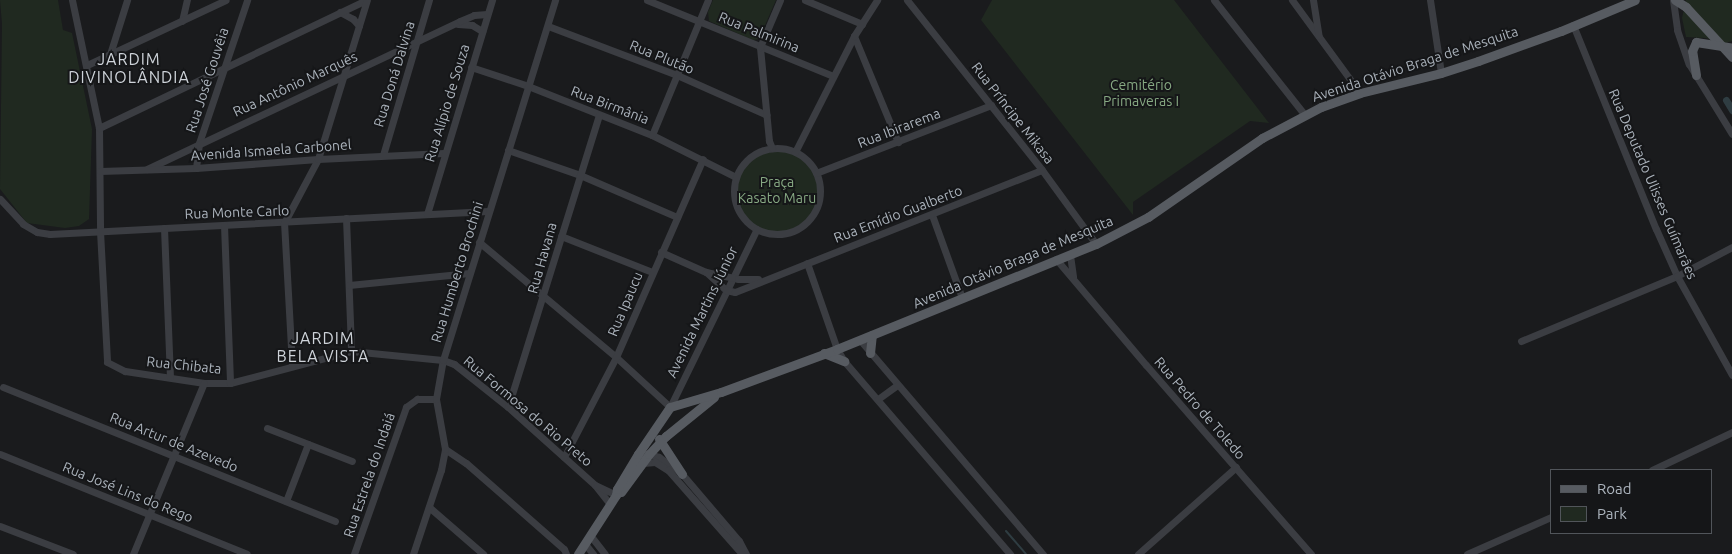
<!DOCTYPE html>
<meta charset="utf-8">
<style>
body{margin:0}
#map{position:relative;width:1732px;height:554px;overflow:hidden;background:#1a1b1d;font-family:Ubuntu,sans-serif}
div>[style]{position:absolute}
.green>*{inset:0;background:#202920}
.round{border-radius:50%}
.stream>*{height:2px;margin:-1px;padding:0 1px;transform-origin:1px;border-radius:1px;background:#2f3d42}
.canal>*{height:7px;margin:-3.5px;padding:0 3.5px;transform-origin:3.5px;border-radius:3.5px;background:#2f3d42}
.minor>*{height:7px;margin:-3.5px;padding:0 3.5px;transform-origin:3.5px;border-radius:3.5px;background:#3b3d42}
.minor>.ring{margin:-3.5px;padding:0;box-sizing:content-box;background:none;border:7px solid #3b3d42;border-radius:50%}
.major>*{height:9px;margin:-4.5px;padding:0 4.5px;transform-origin:4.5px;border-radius:4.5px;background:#575b61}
span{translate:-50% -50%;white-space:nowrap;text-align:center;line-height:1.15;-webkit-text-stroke:4px #151618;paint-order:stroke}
.street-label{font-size:14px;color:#acb4bd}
.park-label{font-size:14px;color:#87a983}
.quarter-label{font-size:16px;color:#ced3d9;letter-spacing:1px}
.legend{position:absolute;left:1550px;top:469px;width:162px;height:65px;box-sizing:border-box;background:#151618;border:1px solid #51555a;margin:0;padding:6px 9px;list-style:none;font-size:15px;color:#acb4bd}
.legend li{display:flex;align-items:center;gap:10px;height:25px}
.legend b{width:25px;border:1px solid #51555a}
</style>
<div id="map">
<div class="green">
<i style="clip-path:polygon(0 0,58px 0,63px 30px,72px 33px,92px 129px,89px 219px,79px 226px,65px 228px,27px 223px,0 189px,2px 24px)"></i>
<i style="clip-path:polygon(713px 0,776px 0,759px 39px,753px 40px,709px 21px,708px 12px)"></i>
<i style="clip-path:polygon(992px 0,1174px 0,1269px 123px,1250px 121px,1133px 202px,1133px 215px,981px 20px)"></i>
<i style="clip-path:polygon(1686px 0,1732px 0,1732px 41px,1726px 43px,1705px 38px,1686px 37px,1682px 18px)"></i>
<i class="round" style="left:734px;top:147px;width:86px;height:86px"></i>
</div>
<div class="stream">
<i style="left:1006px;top:531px;width:30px;rotate:49deg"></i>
</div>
<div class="canal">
<i style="left:1726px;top:100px;width:12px;rotate:59deg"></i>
</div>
<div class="minor">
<i style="left:72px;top:0;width:131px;rotate:78.1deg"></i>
<i style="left:99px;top:128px;width:103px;rotate:89.4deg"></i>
<i style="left:100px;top:231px;width:131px;rotate:86.9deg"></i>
<i style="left:107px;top:362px;width:20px;rotate:27deg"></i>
<i style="left:125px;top:371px;width:80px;rotate:8.6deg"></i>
<i style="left:204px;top:383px;width:26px"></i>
<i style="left:230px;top:383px;width:125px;rotate:-14.8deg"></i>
<i style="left:351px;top:351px;width:92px;rotate:5.6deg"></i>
<i style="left:443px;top:360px;width:12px;rotate:20deg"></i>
<i style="left:454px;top:364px;width:69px;rotate:38.5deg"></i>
<i style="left:508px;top:407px;width:117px;rotate:41.9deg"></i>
<i style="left:595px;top:485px;width:24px;rotate:52deg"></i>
<i style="left:647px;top:0;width:201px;rotate:22.2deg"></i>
<i style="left:805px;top:0;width:62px;rotate:22.8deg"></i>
<i style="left:907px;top:0;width:217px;rotate:51.5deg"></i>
<i style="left:1042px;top:170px;width:92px;rotate:53.9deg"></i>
<i style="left:1214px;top:0;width:145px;rotate:51.7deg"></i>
<i style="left:1292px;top:0;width:115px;rotate:53.8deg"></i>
<i style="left:1313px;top:0;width:36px;rotate:81deg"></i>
<i style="left:1430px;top:0;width:74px;rotate:81.4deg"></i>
<i style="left:1673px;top:0;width:30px;rotate:82deg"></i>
<i style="left:1677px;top:30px;width:36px;rotate:71deg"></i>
<i style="left:1689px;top:64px;width:82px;rotate:58.4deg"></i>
<i style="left:340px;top:12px;width:15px;rotate:28deg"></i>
<i style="left:353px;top:19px;width:9px;rotate:49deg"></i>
<i style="left:182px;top:21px;width:22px;rotate:-77deg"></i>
<i style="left:458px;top:24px;width:14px;rotate:4deg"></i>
<i style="left:472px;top:25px;width:12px;rotate:31deg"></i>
<i style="left:1573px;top:25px;width:220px;rotate:67.9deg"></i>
<i style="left:1656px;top:229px;width:51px;rotate:65.9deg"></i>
<i style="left:1677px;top:276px;width:113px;rotate:60.9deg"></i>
<i style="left:548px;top:26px;width:138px;rotate:20.8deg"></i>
<i style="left:677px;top:75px;width:98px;rotate:24deg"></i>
<i style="left:854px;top:36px;width:115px;rotate:67.5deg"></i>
<i style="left:110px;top:54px;width:57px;rotate:-72.5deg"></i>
<i style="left:87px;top:65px;width:153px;rotate:-25.1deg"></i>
<i style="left:471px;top:67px;width:60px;rotate:18.4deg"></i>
<i style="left:528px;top:86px;width:133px;rotate:21.6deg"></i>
<i style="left:652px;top:135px;width:94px;rotate:26.6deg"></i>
<i style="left:99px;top:128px;width:296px;rotate:-25.6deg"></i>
<i style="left:652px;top:135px;width:146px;rotate:-67.5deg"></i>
<i class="ring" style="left:734px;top:148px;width:79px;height:79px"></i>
<i style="left:772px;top:148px;width:8px;rotate:-113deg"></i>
<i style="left:769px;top:141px;width:94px;rotate:-95.5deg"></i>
<i style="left:760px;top:47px;width:51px;rotate:-66.9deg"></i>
<i style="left:508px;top:150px;width:76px;rotate:19.1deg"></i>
<i style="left:580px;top:175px;width:106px;rotate:23.4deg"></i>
<i style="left:795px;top:152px;width:130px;rotate:-63deg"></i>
<i style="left:854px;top:36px;width:43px;rotate:-57.4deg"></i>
<i style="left:383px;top:155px;width:162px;rotate:-73.5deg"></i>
<i style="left:196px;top:168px;width:25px;rotate:-83deg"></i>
<i style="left:199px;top:143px;width:151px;rotate:-71.4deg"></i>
<i style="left:147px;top:169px;width:346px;rotate:-25.3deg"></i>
<i style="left:460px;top:21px;width:15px;rotate:-23deg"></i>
<i style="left:474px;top:15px;width:13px;rotate:-4deg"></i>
<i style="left:100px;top:171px;width:96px;rotate:-1.8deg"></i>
<i style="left:196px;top:168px;width:122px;rotate:-4.2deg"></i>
<i style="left:318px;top:159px;width:126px;rotate:-2.7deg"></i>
<i style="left:816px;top:173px;width:188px;rotate:-21.2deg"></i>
<i style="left:0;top:199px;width:34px;rotate:47deg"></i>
<i style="left:23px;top:224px;width:16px;rotate:30deg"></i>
<i style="left:37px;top:232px;width:13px;rotate:9deg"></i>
<i style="left:50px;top:234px;width:439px;rotate:-3deg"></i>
<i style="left:427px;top:214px;width:224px;rotate:-73.1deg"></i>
<i style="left:932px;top:215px;width:88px;rotate:70.1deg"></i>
<i style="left:346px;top:218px;width:133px;rotate:87.8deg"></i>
<i style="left:224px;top:225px;width:158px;rotate:87.8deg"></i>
<i style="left:164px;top:228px;width:149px;rotate:87.7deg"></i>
<i style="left:561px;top:236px;width:98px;rotate:21.6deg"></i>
<i style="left:479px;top:242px;width:179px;rotate:40deg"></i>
<i style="left:616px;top:357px;width:74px;rotate:42.8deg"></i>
<i style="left:670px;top:407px;width:198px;rotate:-64deg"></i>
<i style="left:661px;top:252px;width:49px;rotate:24deg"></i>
<i style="left:706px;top:272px;width:33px;rotate:12deg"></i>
<i style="left:738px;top:279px;width:20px"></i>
<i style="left:1070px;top:255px;width:22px;rotate:82deg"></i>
<i style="left:1056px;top:259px;width:139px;rotate:49.7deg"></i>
<i style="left:1146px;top:365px;width:251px;rotate:48.9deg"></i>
<i style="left:807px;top:263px;width:91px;rotate:70.8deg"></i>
<i style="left:837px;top:349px;width:14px;rotate:60deg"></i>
<i style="left:844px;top:361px;width:255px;rotate:49.3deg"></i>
<i style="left:706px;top:272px;width:27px;rotate:42deg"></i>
<i style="left:726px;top:290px;width:9px;rotate:13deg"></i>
<i style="left:735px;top:292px;width:330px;rotate:-21.7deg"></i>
<i style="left:349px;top:285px;width:121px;rotate:-5.7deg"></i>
<i style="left:860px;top:340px;width:282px;rotate:49.5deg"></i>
<i style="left:1521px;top:341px;width:169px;rotate:-22.6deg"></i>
<i style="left:1677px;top:276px;width:62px;rotate:-27.8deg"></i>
<i style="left:292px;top:365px;width:142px;rotate:-93.2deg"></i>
<i style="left:284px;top:223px;width:72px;rotate:-62deg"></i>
<i style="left:318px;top:159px;width:166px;rotate:-72.9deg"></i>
<i style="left:3px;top:387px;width:358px;rotate:22deg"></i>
<i style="left:878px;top:399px;width:24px;rotate:-36deg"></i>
<i style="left:508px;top:407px;width:306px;rotate:-72.7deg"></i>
<i style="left:267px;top:428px;width:91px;rotate:21.2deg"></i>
<i style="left:445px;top:449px;width:25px;rotate:34deg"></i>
<i style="left:466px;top:463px;width:130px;rotate:41.3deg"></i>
<i style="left:564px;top:549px;width:5px;rotate:68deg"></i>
<i style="left:0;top:454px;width:266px;rotate:22deg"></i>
<i style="left:638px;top:454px;width:11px"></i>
<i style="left:649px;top:454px;width:10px;rotate:17deg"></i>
<i style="left:659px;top:457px;width:29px;rotate:36deg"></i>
<i style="left:682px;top:474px;width:88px;rotate:49.6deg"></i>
<i style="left:739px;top:541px;width:15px;rotate:62deg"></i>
<i style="left:564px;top:457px;width:113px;rotate:-62.5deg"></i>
<i style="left:616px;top:357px;width:216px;rotate:-66.3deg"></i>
<i style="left:643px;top:463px;width:12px;rotate:-5deg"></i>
<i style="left:655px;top:462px;width:15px;rotate:32deg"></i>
<i style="left:668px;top:470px;width:112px;rotate:48.6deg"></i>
<i style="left:1652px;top:470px;width:89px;rotate:-25.4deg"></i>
<i style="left:597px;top:486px;width:21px;rotate:25deg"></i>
<i style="left:286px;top:501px;width:61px;rotate:-68.9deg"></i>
<i style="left:429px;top:507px;width:72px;rotate:41deg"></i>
<i style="left:0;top:526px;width:78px;rotate:21deg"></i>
<i style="left:590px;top:535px;width:24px;rotate:52deg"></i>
<i style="left:585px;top:544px;width:13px;rotate:51deg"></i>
<i style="left:133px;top:554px;width:185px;rotate:-67.5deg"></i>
<i style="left:354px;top:554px;width:156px;rotate:-70.5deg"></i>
<i style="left:406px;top:407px;width:14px;rotate:-36deg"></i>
<i style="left:417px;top:399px;width:19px"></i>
<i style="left:413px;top:554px;width:89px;rotate:-71.6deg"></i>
<i style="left:441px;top:470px;width:21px;rotate:-79deg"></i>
<i style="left:445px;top:449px;width:51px;rotate:-100.2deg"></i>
<i style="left:436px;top:399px;width:40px;rotate:-80deg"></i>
<i style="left:443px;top:360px;width:377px;rotate:-72.7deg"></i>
<i style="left:1138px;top:554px;width:131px;rotate:-41.6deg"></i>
<i style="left:1467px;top:554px;width:92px;rotate:-23.8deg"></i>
</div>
<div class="major">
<i style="left:1675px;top:0;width:13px;rotate:32deg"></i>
<i style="left:1686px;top:7px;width:68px;rotate:47.4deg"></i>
<i style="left:1696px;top:75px;width:24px;rotate:-99deg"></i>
<i style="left:1692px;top:51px;width:10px;rotate:-66deg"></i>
<i style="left:1696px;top:42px;width:36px;rotate:9deg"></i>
<i style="left:824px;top:353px;width:22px;rotate:22deg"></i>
<i style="left:870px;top:353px;width:18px;rotate:-84deg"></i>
<i style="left:659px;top:439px;width:42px;rotate:56.7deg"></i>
<i style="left:621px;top:492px;width:47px;rotate:-53.6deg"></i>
<i style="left:649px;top:454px;width:25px;rotate:-47deg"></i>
<i style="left:666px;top:436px;width:62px;rotate:-39.1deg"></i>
<i style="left:578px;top:554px;width:70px;rotate:-57.2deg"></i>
<i style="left:616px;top:495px;width:6px;rotate:-81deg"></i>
<i style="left:617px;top:489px;width:41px;rotate:-59deg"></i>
<i style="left:638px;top:454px;width:57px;rotate:-55.8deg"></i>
<i style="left:670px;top:407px;width:53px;rotate:-16.4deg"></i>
<i style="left:721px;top:392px;width:124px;rotate:-20.3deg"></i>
<i style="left:837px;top:349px;width:279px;rotate:-22.1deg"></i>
<i style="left:1096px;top:244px;width:59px;rotate:-27.4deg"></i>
<i style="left:1148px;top:217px;width:139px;rotate:-34.7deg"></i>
<i style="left:1262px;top:138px;width:67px;rotate:-27.7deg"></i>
<i style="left:1321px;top:107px;width:41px;rotate:-19.7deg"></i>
<i style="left:1360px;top:93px;width:83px;rotate:-13.9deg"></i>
<i style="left:1441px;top:73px;width:39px;rotate:-18deg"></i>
<i style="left:1478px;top:61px;width:88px;rotate:-19.9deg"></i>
<i style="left:1561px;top:31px;width:80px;rotate:-22.7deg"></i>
</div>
<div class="street-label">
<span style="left:759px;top:32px;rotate:22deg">Rua Palmirina</span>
<span style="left:662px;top:57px;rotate:22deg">Rua Plutão</span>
<span style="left:1415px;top:64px;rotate:-18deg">Avenida Otávio Braga de Mesquita</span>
<span style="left:394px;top:74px;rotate:-73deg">Rua Doná Dalvina</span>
<span style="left:207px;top:80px;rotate:-72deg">Rua José Gouvêia</span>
<span style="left:295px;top:84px;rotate:-25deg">Rua Antônio Marquês</span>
<span style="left:447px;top:103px;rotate:-73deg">Rua Alípio de Souza</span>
<span style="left:610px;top:105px;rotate:21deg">Rua Birmânia</span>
<span style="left:1013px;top:113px;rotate:52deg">Rua Príncipe Mikasa</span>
<span style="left:899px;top:128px;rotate:-21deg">Rua Ibirarema</span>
<span style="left:271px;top:150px;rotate:-4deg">Avenida Ismaela Carbonel</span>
<span style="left:1653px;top:184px;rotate:67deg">Rua Deputado Ulisses Guímarâes</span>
<span style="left:237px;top:212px;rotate:-2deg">Rua Monte Carlo</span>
<span style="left:898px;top:214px;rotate:-21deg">Rua Emídio Gualberto</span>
<span style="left:542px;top:258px;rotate:-74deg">Rua Havana</span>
<span style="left:1013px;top:262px;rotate:-23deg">Avenida Otávio Braga de Mesquita</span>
<span style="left:457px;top:272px;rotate:-73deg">Rua Humberto Brochini</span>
<span style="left:625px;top:304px;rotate:-67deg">Rua Ipaucu</span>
<span style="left:702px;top:312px;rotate:-64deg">Avenida Martins Júnior</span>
<span style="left:184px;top:365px;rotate:6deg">Rua Chibata</span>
<span style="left:1200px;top:408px;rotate:49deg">Rua Pedro de Toledo</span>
<span style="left:528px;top:411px;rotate:40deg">Rua Formosa do Rio Preto</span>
<span style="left:174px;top:442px;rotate:22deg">Rua Artur de Azevedo</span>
<span style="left:369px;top:475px;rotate:-71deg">Rua Estrela do Indaiá</span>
<span style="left:128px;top:492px;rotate:22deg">Rua José Lins do Rego</span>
</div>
<div class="park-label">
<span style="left:1141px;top:93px">Cemitério<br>Primaveras I</span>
<span style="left:777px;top:190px">Praça<br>Kasato Maru</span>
</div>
<div class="quarter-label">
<span style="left:129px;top:68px">JARDIM<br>DIVINOLÂNDIA</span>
<span style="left:323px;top:347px">JARDIM<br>BELA VISTA</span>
</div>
<ul class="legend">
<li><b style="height:6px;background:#575b61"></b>Road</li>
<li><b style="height:14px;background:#202920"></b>Park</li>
</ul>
</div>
